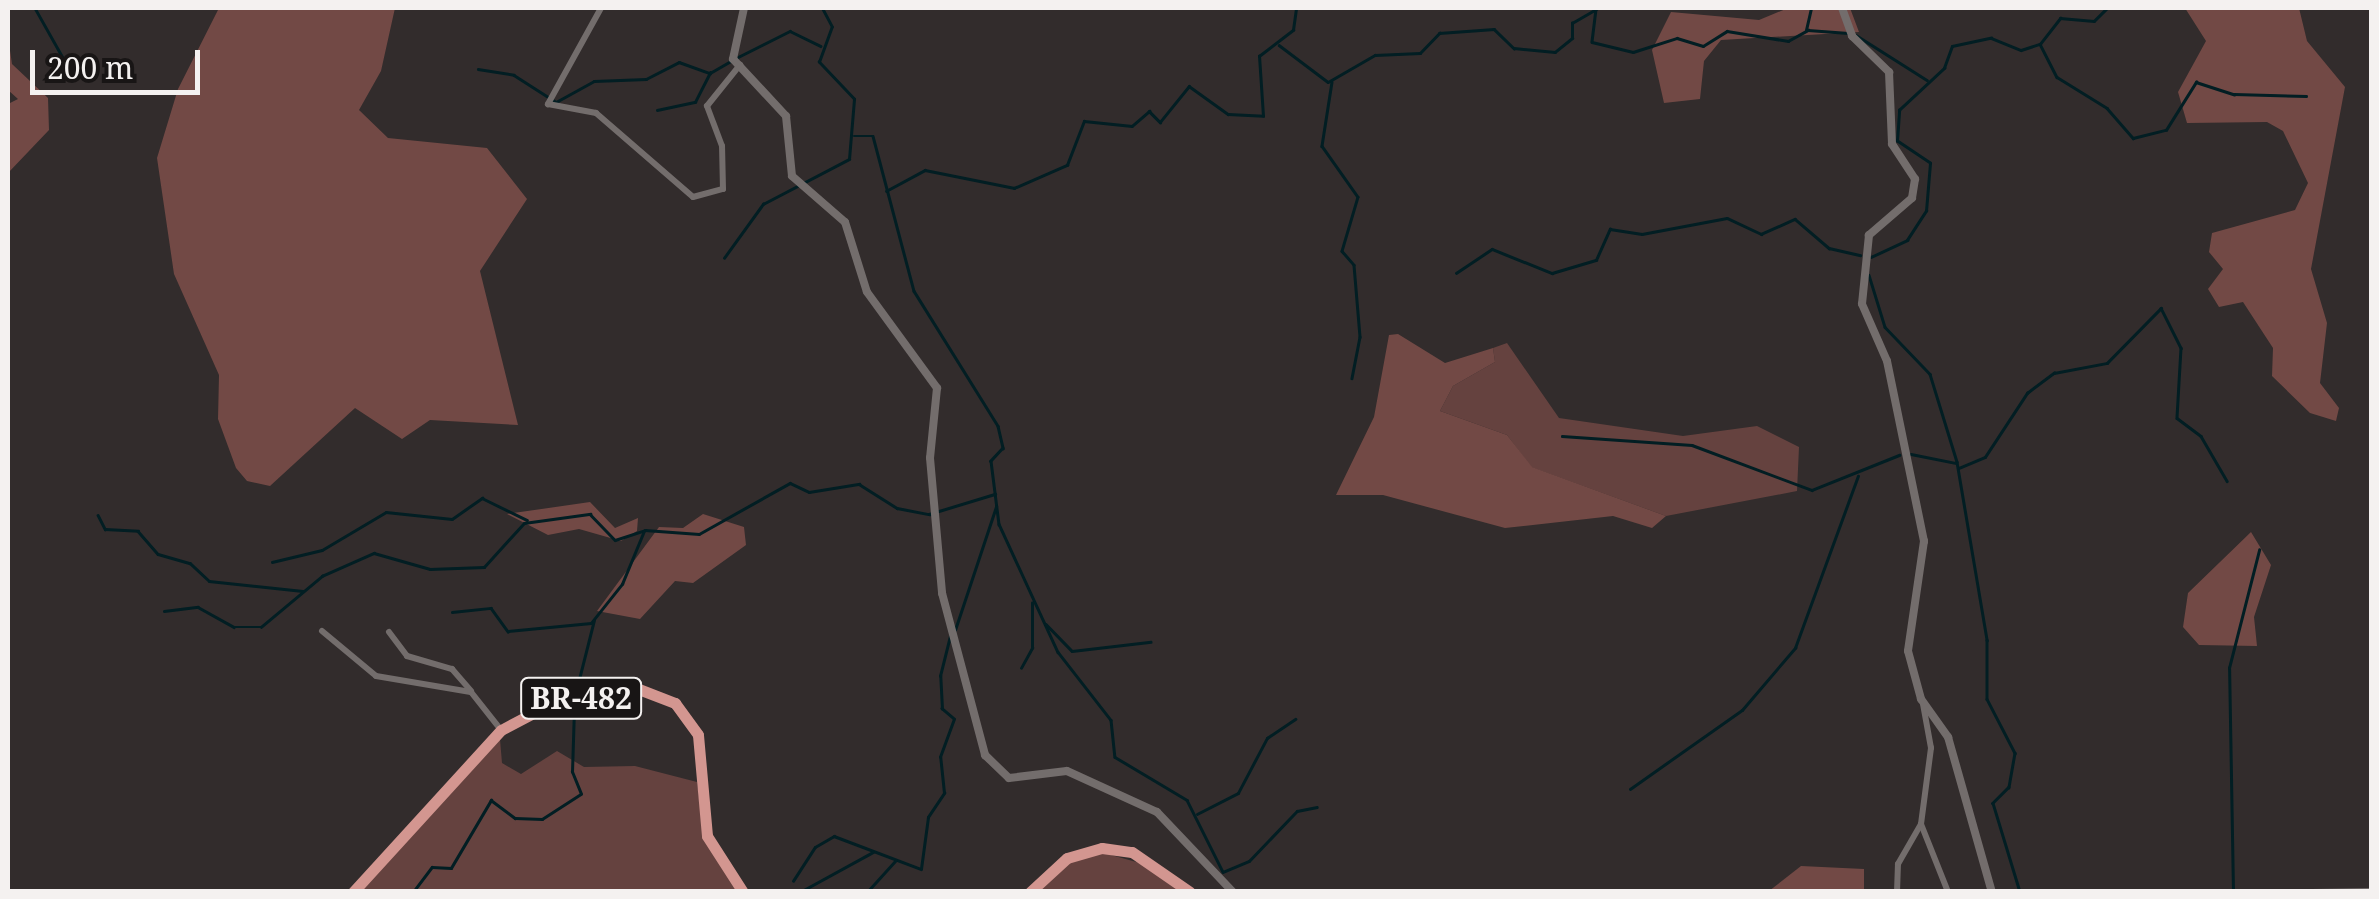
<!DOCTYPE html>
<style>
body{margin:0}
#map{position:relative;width:2379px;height:899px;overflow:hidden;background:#322c2c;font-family:"Noto Serif",serif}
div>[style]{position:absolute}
.green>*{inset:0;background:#65423f}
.forest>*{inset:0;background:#724945}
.stream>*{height:2.5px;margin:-1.25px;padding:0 1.25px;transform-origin:1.25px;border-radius:1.25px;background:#021e23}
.minor>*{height:6px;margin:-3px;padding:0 3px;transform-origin:3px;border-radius:3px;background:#736d6c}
.tertiary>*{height:8px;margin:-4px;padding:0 4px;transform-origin:4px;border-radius:4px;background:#736d6c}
.trunk>*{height:11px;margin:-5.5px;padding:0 5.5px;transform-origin:5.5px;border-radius:5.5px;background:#d39690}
span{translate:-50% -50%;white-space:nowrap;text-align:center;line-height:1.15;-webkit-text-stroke:10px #181515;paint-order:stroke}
.shield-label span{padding:2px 8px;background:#181515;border:2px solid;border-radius:8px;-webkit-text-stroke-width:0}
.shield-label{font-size:30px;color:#f4f1f0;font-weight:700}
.frame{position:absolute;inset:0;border:10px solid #f4f1f0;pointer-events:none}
.scale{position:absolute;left:30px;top:50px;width:170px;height:45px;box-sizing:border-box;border:5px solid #f4f1f0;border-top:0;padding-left:12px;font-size:30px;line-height:35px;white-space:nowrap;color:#f4f1f0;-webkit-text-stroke:8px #181515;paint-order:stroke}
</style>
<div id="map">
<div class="green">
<i style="clip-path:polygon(1507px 343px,1559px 418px,1683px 436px,1757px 426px,1799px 447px,1797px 491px,1666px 516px,1531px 467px,1507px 435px,1440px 411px,1453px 386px,1495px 362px,1493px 348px)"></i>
<i style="clip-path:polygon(500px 739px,502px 763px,521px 774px,557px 751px,584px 767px,635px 766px,697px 782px,704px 838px,738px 891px,355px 892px)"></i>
<i style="clip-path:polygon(1104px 853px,1147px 865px,1187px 892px,1030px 892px,1070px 859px)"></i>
</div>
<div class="forest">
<i style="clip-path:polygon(219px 8px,395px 8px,381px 71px,359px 110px,388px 138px,487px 148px,527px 199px,480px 271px,518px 425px,430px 420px,402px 439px,355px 408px,270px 486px,247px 481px,236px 468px,218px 419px,219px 375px,174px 274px,157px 158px,178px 89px)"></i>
<i style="clip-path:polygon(1788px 8px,1850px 8px,1859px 32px,1721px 40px,1704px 61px,1700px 99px,1664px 103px,1652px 50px,1671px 12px,1759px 20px)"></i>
<i style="clip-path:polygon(2185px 8px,2299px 8px,2307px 41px,2345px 87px,2311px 269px,2327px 323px,2320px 383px,2339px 408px,2336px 421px,2310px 413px,2272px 376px,2273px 348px,2243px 302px,2219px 307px,2208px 289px,2223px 269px,2209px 252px,2212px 233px,2295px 210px,2308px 183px,2283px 131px,2267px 122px,2187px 123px,2178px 92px,2206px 41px)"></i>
<i style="clip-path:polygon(8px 37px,12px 64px,48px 98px,49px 130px,8px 173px,8px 104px,18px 99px,8px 90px)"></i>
<i style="clip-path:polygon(1398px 334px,1445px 363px,1493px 348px,1495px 362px,1453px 386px,1440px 411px,1507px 435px,1532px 467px,1666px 516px,1652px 528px,1613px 516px,1505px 528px,1383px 495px,1336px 495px,1374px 417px,1389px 335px)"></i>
<i style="clip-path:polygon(590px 502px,615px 528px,638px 518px,637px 531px,621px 541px,579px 529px,548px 535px,507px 514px)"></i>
<i style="clip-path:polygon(703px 514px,744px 527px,746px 545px,693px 583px,675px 581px,640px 619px,597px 611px,659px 527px,683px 528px)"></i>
<i style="clip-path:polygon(2251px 532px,2271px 565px,2254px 617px,2257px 646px,2199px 645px,2183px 627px,2188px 593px)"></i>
<i style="clip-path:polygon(1801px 866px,1864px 869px,1864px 891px,1769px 891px)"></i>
</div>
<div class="stream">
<i style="left:35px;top:8px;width:63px;rotate:60.6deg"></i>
<i style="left:1806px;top:30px;width:23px;rotate:-77deg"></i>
<i style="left:1856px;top:35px;width:84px;rotate:32.4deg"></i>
<i style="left:2040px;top:44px;width:37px;rotate:63deg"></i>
<i style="left:2057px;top:77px;width:59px;rotate:31.8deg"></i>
<i style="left:2107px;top:108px;width:40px;rotate:49deg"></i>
<i style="left:2133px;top:138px;width:34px;rotate:-14deg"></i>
<i style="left:2166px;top:130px;width:57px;rotate:-58deg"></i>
<i style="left:2196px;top:82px;width:40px;rotate:18deg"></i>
<i style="left:2234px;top:94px;width:72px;rotate:1.6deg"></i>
<i style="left:1279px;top:45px;width:61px;rotate:37.1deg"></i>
<i style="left:1328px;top:82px;width:54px;rotate:-29.9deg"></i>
<i style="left:1375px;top:55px;width:45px;rotate:-2.5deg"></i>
<i style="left:1420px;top:53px;width:28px;rotate:-46deg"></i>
<i style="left:1439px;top:33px;width:55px;rotate:-4.2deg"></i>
<i style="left:1494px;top:29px;width:28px;rotate:44deg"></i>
<i style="left:1514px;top:48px;width:41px;rotate:5.6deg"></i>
<i style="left:1555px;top:52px;width:22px;rotate:-39deg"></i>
<i style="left:1572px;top:38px;width:15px;rotate:-90deg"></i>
<i style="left:1572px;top:23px;width:28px;rotate:-30deg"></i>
<i style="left:1596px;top:9px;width:33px;rotate:97deg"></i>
<i style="left:1592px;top:42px;width:42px;rotate:13.7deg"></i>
<i style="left:1633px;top:52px;width:46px;rotate:-17.7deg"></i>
<i style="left:1677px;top:38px;width:27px;rotate:17deg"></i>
<i style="left:1703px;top:46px;width:28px;rotate:-32deg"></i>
<i style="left:1727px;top:31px;width:62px;rotate:9.3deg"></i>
<i style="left:1788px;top:41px;width:23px;rotate:-29deg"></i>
<i style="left:1808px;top:30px;width:40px;rotate:4.3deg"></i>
<i style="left:738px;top:57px;width:58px;rotate:-26.6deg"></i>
<i style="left:790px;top:31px;width:34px;rotate:26deg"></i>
<i style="left:478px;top:69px;width:36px;rotate:9deg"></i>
<i style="left:514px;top:75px;width:50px;rotate:32.7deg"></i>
<i style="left:556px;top:102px;width:43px;rotate:-28.9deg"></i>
<i style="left:594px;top:81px;width:52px;rotate:-2.2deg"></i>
<i style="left:646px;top:79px;width:37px;rotate:-27deg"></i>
<i style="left:679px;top:62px;width:33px;rotate:20deg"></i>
<i style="left:1332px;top:82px;width:65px;rotate:98.9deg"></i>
<i style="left:1322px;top:146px;width:62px;rotate:54.8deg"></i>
<i style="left:1358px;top:197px;width:56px;rotate:106.5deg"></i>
<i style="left:1342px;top:251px;width:18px;rotate:49deg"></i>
<i style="left:1354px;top:265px;width:72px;rotate:85.2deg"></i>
<i style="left:1360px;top:337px;width:42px;rotate:101deg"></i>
<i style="left:657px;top:110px;width:39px;rotate:-12deg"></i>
<i style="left:695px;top:102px;width:33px;rotate:-63deg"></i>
<i style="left:710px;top:73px;width:24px;rotate:-30deg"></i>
<i style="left:854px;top:136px;width:19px"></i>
<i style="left:873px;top:136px;width:160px;rotate:75.2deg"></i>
<i style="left:914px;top:291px;width:159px;rotate:58.1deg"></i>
<i style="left:998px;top:426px;width:23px;rotate:77deg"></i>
<i style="left:1003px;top:448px;width:18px;rotate:133deg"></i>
<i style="left:991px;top:461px;width:64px;rotate:82.8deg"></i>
<i style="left:999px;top:524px;width:141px;rotate:65.3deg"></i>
<i style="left:1058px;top:652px;width:86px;rotate:52.1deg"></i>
<i style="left:1111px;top:720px;width:37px;rotate:84deg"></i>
<i style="left:1115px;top:757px;width:84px;rotate:30.8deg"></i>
<i style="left:1187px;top:800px;width:80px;rotate:63.4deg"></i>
<i style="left:1223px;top:872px;width:28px;rotate:-23deg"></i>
<i style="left:1249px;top:861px;width:69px;rotate:-46.2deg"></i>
<i style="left:1297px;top:811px;width:20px;rotate:-11deg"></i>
<i style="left:886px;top:191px;width:44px;rotate:-28.3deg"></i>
<i style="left:925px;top:170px;width:91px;rotate:11.4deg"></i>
<i style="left:1014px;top:188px;width:58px;rotate:-23.5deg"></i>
<i style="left:1067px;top:165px;width:47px;rotate:-68.9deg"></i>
<i style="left:1084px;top:121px;width:48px;rotate:5.9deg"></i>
<i style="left:1132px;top:126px;width:23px;rotate:-41deg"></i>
<i style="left:1149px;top:111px;width:16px;rotate:45deg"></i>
<i style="left:1160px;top:122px;width:46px;rotate:-51.1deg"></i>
<i style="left:1189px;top:86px;width:48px;rotate:35.7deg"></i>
<i style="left:1228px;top:114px;width:35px;rotate:3deg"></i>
<i style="left:1263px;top:116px;width:60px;rotate:-93.8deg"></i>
<i style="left:1259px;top:56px;width:43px;rotate:-37.4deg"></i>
<i style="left:1293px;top:30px;width:22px;rotate:-82deg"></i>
<i style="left:1871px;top:257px;width:40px;rotate:-25deg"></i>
<i style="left:1907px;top:240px;width:35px;rotate:-57deg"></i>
<i style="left:1926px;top:211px;width:48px;rotate:-85.2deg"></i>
<i style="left:1930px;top:163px;width:40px;rotate:-146deg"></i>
<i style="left:1897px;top:141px;width:31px;rotate:-86deg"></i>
<i style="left:1899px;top:110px;width:62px;rotate:-43deg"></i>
<i style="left:1944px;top:68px;width:23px;rotate:-70deg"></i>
<i style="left:1952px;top:46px;width:40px;rotate:-12deg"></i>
<i style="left:1991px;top:38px;width:32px;rotate:22deg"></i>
<i style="left:2021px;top:50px;width:20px;rotate:-18deg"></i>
<i style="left:2040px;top:44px;width:33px;rotate:-52deg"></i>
<i style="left:2060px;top:18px;width:34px;rotate:5deg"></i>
<i style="left:2094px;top:21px;width:18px;rotate:-45deg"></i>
<i style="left:724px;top:258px;width:67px;rotate:-54.2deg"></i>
<i style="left:763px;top:204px;width:97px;rotate:-27.6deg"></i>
<i style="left:849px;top:159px;width:60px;rotate:-85.2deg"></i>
<i style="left:854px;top:99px;width:51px;rotate:-133.4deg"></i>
<i style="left:819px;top:62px;width:37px;rotate:-70deg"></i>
<i style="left:832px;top:27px;width:21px;rotate:-118deg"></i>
<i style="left:1456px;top:273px;width:43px;rotate:-33.7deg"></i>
<i style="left:1492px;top:249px;width:65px;rotate:21.8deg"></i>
<i style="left:1552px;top:273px;width:46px;rotate:-16.5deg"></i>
<i style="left:1596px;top:260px;width:34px;rotate:-66deg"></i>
<i style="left:1610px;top:229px;width:32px;rotate:9deg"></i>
<i style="left:1642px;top:234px;width:86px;rotate:-10.7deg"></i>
<i style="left:1727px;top:218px;width:38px;rotate:25deg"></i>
<i style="left:1761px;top:234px;width:37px;rotate:-24deg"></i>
<i style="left:1795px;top:219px;width:45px;rotate:40.5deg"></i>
<i style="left:1829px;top:248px;width:32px;rotate:13deg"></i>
<i style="left:1869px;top:275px;width:54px;rotate:72.9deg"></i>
<i style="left:1885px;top:327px;width:65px;rotate:46.2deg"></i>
<i style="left:1930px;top:374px;width:92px;rotate:72.9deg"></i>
<i style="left:1957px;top:462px;width:181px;rotate:80.4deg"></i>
<i style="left:1987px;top:640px;width:59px;rotate:90deg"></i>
<i style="left:1987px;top:699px;width:61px;rotate:62.6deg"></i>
<i style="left:2015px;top:753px;width:35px;rotate:100deg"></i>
<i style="left:2009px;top:787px;width:23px;rotate:135deg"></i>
<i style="left:1993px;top:803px;width:93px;rotate:73.1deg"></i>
<i style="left:1562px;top:436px;width:130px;rotate:4deg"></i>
<i style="left:1692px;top:445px;width:128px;rotate:20.6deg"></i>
<i style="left:1812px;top:490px;width:94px;rotate:-21.9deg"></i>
<i style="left:1911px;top:454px;width:46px;rotate:11.3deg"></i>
<i style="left:1959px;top:468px;width:28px;rotate:-23deg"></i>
<i style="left:1985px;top:457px;width:77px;rotate:-56.7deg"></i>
<i style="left:2027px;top:393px;width:34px;rotate:-37deg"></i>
<i style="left:2054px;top:373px;width:54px;rotate:-10.7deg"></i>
<i style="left:2107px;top:363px;width:77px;rotate:-45.5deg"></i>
<i style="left:2161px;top:308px;width:45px;rotate:63.4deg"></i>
<i style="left:2181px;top:348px;width:70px;rotate:93.3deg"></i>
<i style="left:2177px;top:418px;width:30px;rotate:37deg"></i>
<i style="left:2201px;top:436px;width:52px;rotate:60deg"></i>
<i style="left:98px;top:515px;width:16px;rotate:63deg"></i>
<i style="left:105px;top:529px;width:33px;rotate:3deg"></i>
<i style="left:138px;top:531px;width:30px;rotate:49deg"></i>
<i style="left:158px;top:554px;width:33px;rotate:16deg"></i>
<i style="left:190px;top:563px;width:26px;rotate:43deg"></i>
<i style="left:209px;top:581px;width:94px;rotate:6.1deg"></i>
<i style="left:272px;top:562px;width:51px;rotate:-13.5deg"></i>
<i style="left:322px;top:550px;width:74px;rotate:-30.7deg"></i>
<i style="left:386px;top:512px;width:66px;rotate:6.1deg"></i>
<i style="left:452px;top:519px;width:37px;rotate:-35deg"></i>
<i style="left:482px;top:498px;width:50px;rotate:26.1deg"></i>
<i style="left:164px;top:611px;width:34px;rotate:-7deg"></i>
<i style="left:198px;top:607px;width:41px;rotate:29.1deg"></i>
<i style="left:234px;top:627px;width:27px"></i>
<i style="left:261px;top:627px;width:80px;rotate:-39.9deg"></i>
<i style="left:322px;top:576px;width:57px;rotate:-23.9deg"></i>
<i style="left:374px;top:553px;width:58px;rotate:15.9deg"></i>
<i style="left:430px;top:569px;width:54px;rotate:-2.1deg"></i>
<i style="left:484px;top:567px;width:59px;rotate:-47.7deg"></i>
<i style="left:524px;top:523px;width:67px;rotate:-7.8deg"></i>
<i style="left:590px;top:514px;width:36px;rotate:46deg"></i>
<i style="left:615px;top:540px;width:32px;rotate:-18deg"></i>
<i style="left:645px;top:530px;width:54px;rotate:4.2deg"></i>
<i style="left:699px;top:534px;width:104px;rotate:-29.3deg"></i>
<i style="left:790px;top:483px;width:21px;rotate:25deg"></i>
<i style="left:809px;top:492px;width:51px;rotate:-9.1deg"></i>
<i style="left:859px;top:484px;width:45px;rotate:32.3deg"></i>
<i style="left:897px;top:508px;width:33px;rotate:11deg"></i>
<i style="left:929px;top:514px;width:69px;rotate:-16.9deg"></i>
<i style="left:452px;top:612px;width:39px;rotate:-6deg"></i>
<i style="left:491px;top:608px;width:29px;rotate:54deg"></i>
<i style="left:508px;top:631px;width:83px;rotate:-5.5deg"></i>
<i style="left:591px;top:623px;width:50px;rotate:-51.5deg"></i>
<i style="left:622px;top:584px;width:57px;rotate:-67.5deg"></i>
<i style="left:1046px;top:624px;width:37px;rotate:46deg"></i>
<i style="left:1072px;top:651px;width:79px;rotate:-6.6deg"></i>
<i style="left:955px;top:630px;width:130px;rotate:-71.6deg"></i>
<i style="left:1021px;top:668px;width:23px;rotate:-61deg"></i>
<i style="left:1032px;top:648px;width:45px;rotate:-90deg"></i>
<i style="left:574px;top:699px;width:81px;rotate:-75.8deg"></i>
<i style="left:1630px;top:789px;width:137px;rotate:-35.2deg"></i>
<i style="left:1742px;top:710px;width:82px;rotate:-49.5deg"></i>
<i style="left:1795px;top:648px;width:183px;rotate:-69.9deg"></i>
<i style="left:1197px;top:814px;width:46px;rotate:-27.1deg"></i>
<i style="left:1238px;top:793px;width:62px;rotate:-62.2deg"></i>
<i style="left:1267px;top:738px;width:34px;rotate:-34deg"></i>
<i style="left:793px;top:881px;width:40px;rotate:-57.1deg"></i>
<i style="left:815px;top:847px;width:22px;rotate:-30deg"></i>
<i style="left:834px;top:836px;width:93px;rotate:20.8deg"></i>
<i style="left:921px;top:869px;width:52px;rotate:-82.3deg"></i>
<i style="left:928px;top:817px;width:29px;rotate:-56deg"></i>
<i style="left:944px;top:793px;width:36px;rotate:-96deg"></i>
<i style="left:940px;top:757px;width:40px;rotate:-69.8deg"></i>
<i style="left:954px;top:719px;width:16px;rotate:-140deg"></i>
<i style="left:942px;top:709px;width:33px;rotate:-93deg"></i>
<i style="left:940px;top:676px;width:41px;rotate:-76deg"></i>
<i style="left:413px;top:892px;width:31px;rotate:-53deg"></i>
<i style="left:432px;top:867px;width:19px;rotate:3deg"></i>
<i style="left:451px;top:868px;width:79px;rotate:-59.5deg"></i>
<i style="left:491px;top:800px;width:30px;rotate:37deg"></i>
<i style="left:515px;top:818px;width:27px;rotate:2deg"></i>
<i style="left:542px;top:819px;width:46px;rotate:-32.7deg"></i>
<i style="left:581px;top:794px;width:24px;rotate:-112deg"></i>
<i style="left:572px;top:772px;width:65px;rotate:-88.2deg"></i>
<i style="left:800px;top:892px;width:83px;rotate:-28.7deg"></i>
<i style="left:867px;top:892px;width:42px;rotate:-47.9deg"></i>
<i style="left:2233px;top:892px;width:224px;rotate:-91deg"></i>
<i style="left:2229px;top:668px;width:122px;rotate:-75.7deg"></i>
</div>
<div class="minor">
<i style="left:601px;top:8px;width:110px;rotate:118.9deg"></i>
<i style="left:548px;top:104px;width:49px;rotate:10.6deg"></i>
<i style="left:596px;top:113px;width:128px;rotate:40.9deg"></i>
<i style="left:693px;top:197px;width:31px;rotate:-15deg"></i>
<i style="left:723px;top:189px;width:43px;rotate:-91.3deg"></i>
<i style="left:722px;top:146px;width:43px;rotate:-110.6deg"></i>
<i style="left:707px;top:106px;width:53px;rotate:-51.2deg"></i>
<i style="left:322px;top:631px;width:70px;rotate:39.8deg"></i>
<i style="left:376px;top:676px;width:96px;rotate:9.6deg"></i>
<i style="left:471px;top:692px;width:48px;rotate:51.7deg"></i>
<i style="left:389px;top:632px;width:30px;rotate:53deg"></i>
<i style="left:407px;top:656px;width:47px;rotate:16.1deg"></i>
<i style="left:452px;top:669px;width:29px;rotate:49deg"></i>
<i style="left:1921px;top:824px;width:73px;rotate:68.3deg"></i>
<i style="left:1897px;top:892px;width:28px;rotate:-88deg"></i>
<i style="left:1898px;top:864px;width:46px;rotate:-60.1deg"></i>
<i style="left:1921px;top:824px;width:77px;rotate:-82.5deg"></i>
<i style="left:1931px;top:748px;width:45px;rotate:-100.3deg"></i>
<i style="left:2312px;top:892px;width:60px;rotate:-1deg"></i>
</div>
<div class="tertiary">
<i style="left:744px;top:8px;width:52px;rotate:102.2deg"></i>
<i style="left:733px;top:59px;width:78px;rotate:47.1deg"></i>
<i style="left:786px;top:116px;width:60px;rotate:84.3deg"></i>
<i style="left:792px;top:176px;width:70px;rotate:41deg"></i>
<i style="left:845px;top:222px;width:73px;rotate:72.6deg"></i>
<i style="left:867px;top:292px;width:119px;rotate:53.9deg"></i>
<i style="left:937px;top:388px;width:70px;rotate:95.7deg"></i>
<i style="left:930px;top:458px;width:136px;rotate:84.9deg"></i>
<i style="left:942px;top:593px;width:168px;rotate:75.1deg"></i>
<i style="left:985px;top:755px;width:33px;rotate:44deg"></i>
<i style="left:1009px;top:778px;width:58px;rotate:-6.9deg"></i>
<i style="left:1067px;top:771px;width:99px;rotate:24.5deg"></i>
<i style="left:1157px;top:812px;width:110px;rotate:46.5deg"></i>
<i style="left:1842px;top:8px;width:30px;rotate:70deg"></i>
<i style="left:1852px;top:36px;width:52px;rotate:44.2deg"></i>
<i style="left:1889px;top:72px;width:72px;rotate:87.6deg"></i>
<i style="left:1892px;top:144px;width:42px;rotate:56.7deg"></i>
<i style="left:1915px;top:179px;width:19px;rotate:99deg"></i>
<i style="left:1912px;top:198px;width:57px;rotate:139.3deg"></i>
<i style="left:1869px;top:235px;width:69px;rotate:95.8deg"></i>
<i style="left:1862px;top:304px;width:62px;rotate:66.3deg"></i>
<i style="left:1887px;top:361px;width:184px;rotate:78.4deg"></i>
<i style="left:1924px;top:541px;width:111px;rotate:98.3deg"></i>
<i style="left:1908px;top:651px;width:50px;rotate:74.8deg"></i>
<i style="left:1921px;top:699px;width:47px;rotate:54.6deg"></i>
<i style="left:1948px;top:737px;width:161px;rotate:74.2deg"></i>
</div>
<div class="trunk">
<i style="left:353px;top:892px;width:219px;rotate:-47.6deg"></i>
<i style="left:501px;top:730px;width:41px;rotate:-27.8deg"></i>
<i style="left:537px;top:711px;width:102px;rotate:-13.1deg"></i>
<i style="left:636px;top:688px;width:42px;rotate:21deg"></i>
<i style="left:675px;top:703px;width:39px;rotate:54deg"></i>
<i style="left:698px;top:735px;width:101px;rotate:84.9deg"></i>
<i style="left:707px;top:836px;width:67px;rotate:57.3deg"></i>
<i style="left:1030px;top:892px;width:50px;rotate:-42.6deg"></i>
<i style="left:1067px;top:858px;width:36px;rotate:-16deg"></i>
<i style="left:1102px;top:848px;width:30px;rotate:8deg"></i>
<i style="left:1132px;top:852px;width:70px;rotate:34.6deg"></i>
</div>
<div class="shield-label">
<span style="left:581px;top:698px">BR-482</span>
</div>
<div class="frame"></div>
<div class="scale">200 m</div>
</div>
